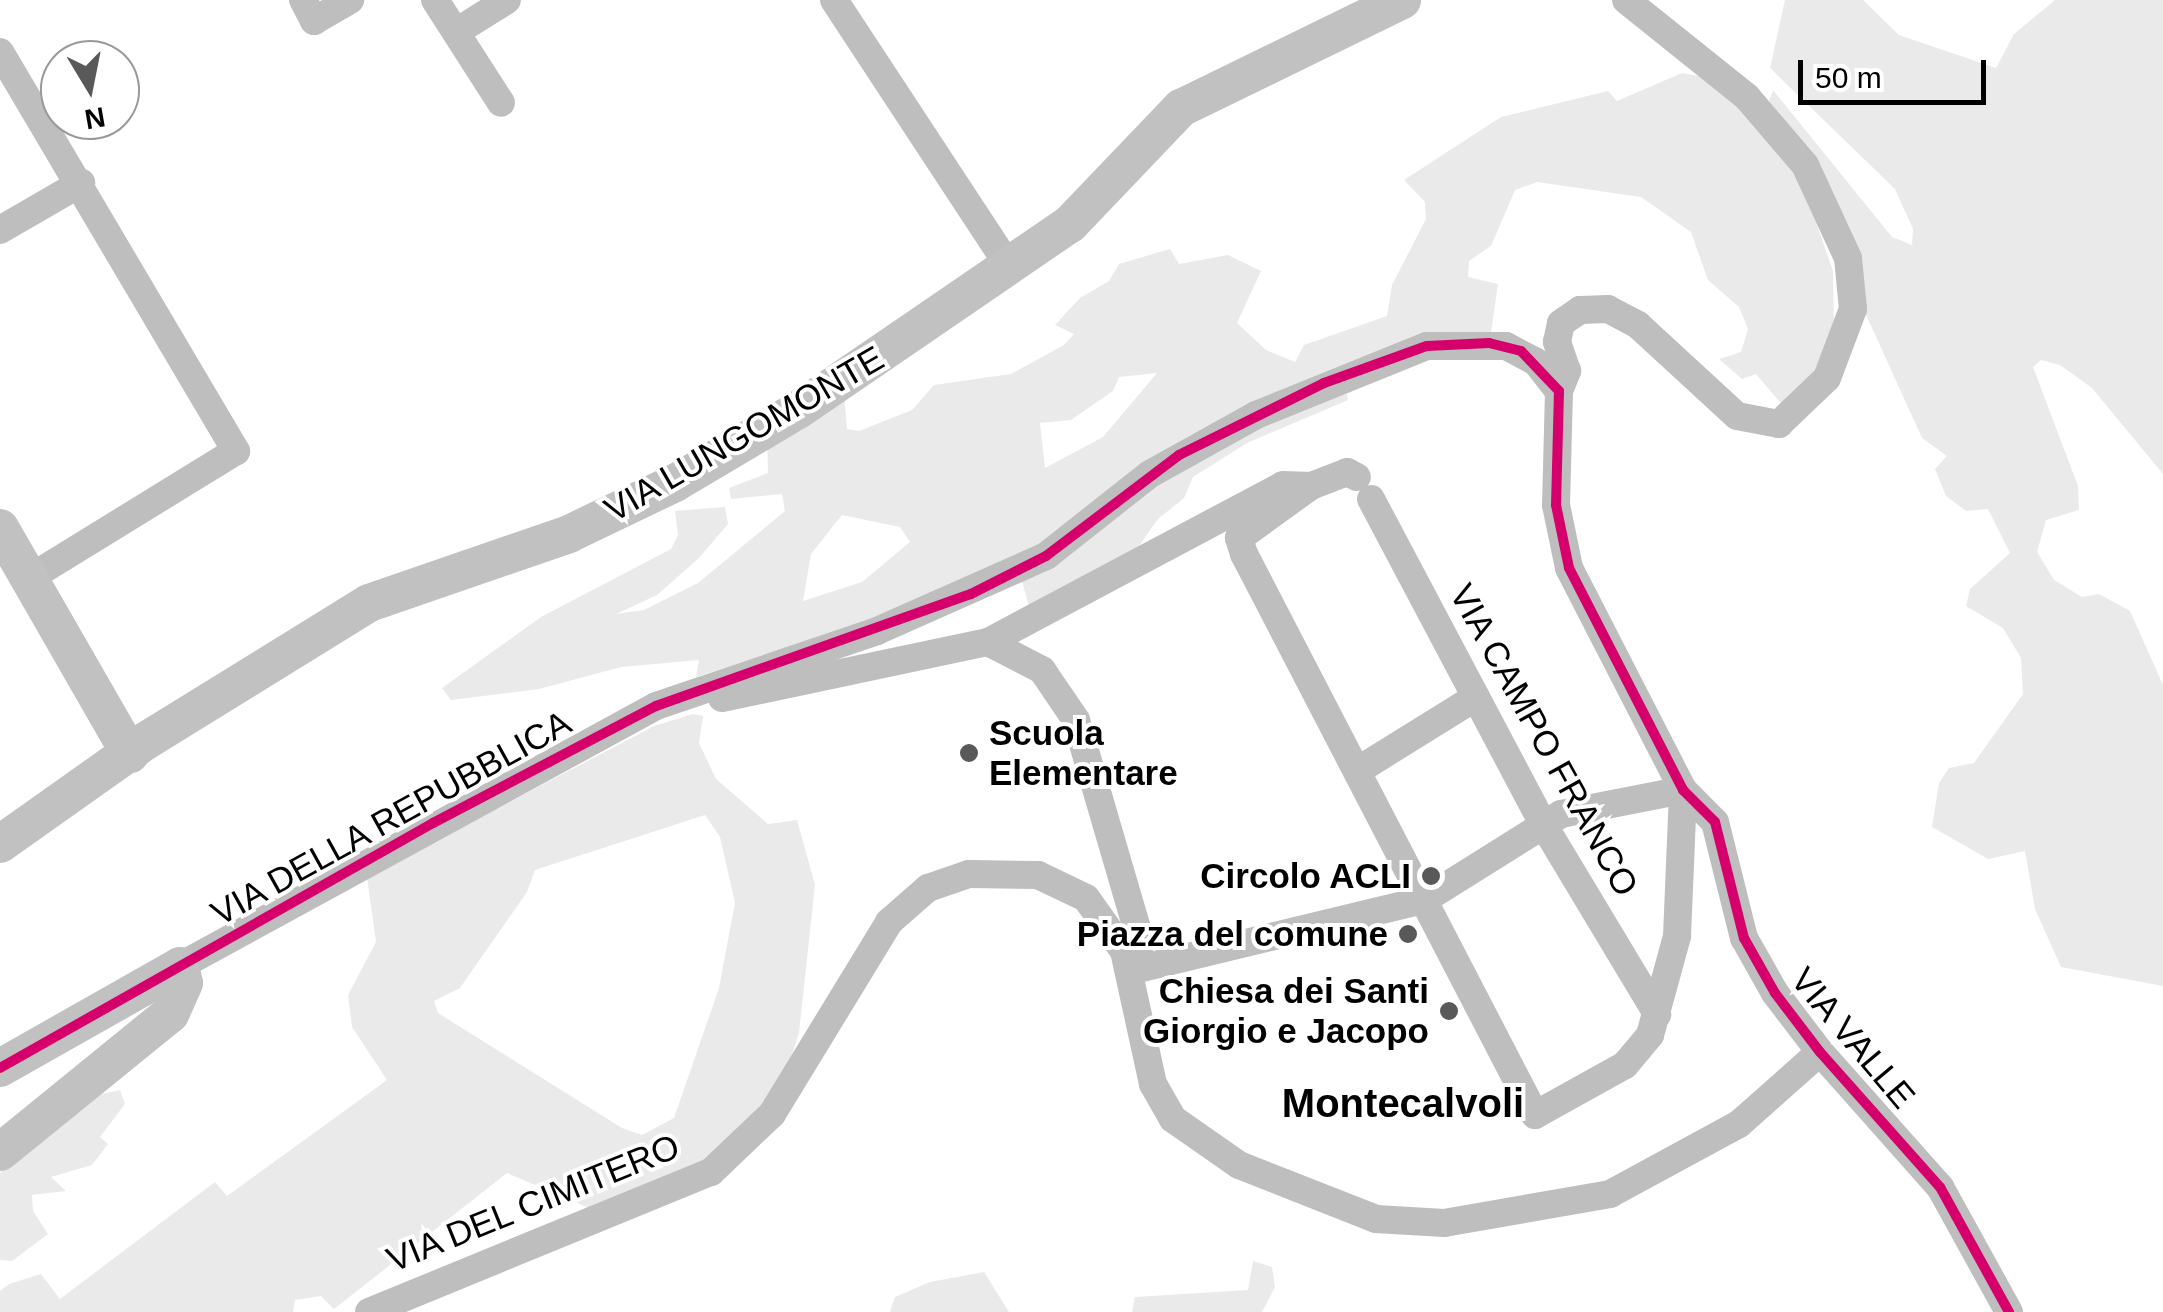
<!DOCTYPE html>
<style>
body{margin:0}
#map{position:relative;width:2163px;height:1312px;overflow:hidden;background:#fff;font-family:Arial,sans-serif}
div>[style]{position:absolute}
.green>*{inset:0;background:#eaeaea}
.street>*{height:28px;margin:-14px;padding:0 14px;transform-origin:14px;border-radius:14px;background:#bebebe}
.secondary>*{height:38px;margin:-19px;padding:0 19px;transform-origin:19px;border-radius:19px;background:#c1c1c1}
.cycleway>*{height:10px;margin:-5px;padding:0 5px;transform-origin:5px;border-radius:5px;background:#d6006c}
.dots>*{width:28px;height:28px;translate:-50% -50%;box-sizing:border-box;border:5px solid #fff;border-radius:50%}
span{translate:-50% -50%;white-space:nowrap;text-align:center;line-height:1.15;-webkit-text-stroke:8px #fff;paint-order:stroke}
.street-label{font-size:35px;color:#000}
.poi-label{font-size:35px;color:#000;font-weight:700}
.left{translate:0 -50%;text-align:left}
.right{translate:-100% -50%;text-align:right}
.quarter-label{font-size:40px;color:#000;font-weight:700}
.north{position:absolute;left:40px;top:40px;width:100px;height:100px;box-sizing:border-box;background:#fff;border:2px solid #999;border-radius:50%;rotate:170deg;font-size:28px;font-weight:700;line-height:40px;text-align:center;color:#000}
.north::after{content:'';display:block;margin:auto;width:35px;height:45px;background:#595959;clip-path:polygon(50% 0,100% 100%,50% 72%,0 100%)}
.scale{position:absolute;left:1798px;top:60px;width:188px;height:45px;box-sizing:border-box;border:5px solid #000;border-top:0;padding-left:12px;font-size:30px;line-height:35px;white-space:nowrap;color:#000;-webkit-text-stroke:8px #fff;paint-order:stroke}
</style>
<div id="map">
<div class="green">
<i style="clip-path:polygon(1785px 0,1863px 0,1899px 35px,1996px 68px,2014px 34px,2055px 0,2163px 0,2163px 474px,2092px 388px,2060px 365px,2041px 360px,2033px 367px,2078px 486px,2079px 510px,2046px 520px,2037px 552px,2054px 580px,2082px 597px,2099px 594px,2130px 611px,2163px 685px,2163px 986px,2061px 967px,2035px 909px,2025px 851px,1988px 859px,1932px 827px,1939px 783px,1949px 768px,1974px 763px,2023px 694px,2021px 658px,2003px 628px,1966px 606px,1970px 589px,2010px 553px,1988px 509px,1966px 511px,1946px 496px,1935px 469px,1947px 456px,1922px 438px,1769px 101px,1773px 90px,1892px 237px,1912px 245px,1913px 229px,1895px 189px,1770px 68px)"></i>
<i style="clip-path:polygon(evenodd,1682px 73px,1710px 78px,1735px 97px,1784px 158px,1807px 196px,1833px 271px,1834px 332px,1820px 370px,1784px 407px,1756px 374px,1742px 379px,1719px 359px,1741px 352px,1748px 329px,1739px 307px,1708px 280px,1691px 232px,1641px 197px,1537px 182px,1515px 190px,1491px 246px,1469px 261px,1468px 277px,1498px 284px,1491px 333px,1341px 367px,1348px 400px,1247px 443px,1193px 477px,1184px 498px,1158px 519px,1139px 546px,1030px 610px,1017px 563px,922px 604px,696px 677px,699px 660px,621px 667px,539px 689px,451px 700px,442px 688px,541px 617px,671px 549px,678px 535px,675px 511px,725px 507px,728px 524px,699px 558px,657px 595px,616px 614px,644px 610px,698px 583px,785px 511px,782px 494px,731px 499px,729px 488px,768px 473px,767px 442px,844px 394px,847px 429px,859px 431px,912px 410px,934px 385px,1011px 374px,1064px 345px,1074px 334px,1055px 325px,1080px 298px,1109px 281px,1119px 264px,1170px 249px,1179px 264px,1228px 255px,1261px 271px,1237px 323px,1266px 350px,1295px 362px,1304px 345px,1387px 316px,1392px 285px,1426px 219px,1425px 202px,1404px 180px,1501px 117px,1608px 91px,1617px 101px,1682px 73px,1157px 373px,1103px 437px,1045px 468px,1040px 423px,1071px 420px,1113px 391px,1119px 377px,1157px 373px,1682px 73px,842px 515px,900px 527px,910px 542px,862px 582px,803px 601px,811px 554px,842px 515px)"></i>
<i style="clip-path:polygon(evenodd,693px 714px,703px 716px,699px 743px,716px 779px,768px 824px,797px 820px,815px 885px,799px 1033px,782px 1085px,719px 1157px,589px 1208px,507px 1173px,334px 1309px,321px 1296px,295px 1300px,293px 1312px,0 1312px,0 1291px,9px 1284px,41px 1274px,60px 1299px,215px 1182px,227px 1196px,387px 1080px,352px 1027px,348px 995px,376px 942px,367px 877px,654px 726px,693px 714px,705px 815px,720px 837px,735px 903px,719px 988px,674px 1118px,642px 1135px,622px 1128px,438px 1013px,434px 1001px,460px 988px,527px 892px,535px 870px,705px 815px)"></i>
<i style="clip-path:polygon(120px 1090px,125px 1104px,100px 1137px,108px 1144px,92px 1165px,51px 1177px,66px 1191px,32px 1195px,33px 1211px,48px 1234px,12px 1261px,0 1260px,0 1173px,84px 1098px)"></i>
<i style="clip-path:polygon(1253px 1261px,1272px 1267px,1275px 1287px,1262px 1312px,1132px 1312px,1135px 1297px,1248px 1290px)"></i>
<i style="clip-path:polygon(984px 1272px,1009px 1312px,890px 1312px,895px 1297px,930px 1282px)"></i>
</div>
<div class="street">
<i style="left:303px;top:0;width:24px;rotate:62deg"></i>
<i style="left:314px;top:21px;width:42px;rotate:-30.3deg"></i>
<i style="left:435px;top:0;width:122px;rotate:57.3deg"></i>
<i style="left:834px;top:0;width:322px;rotate:56.7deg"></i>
<i style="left:456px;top:32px;width:60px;rotate:-32.1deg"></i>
<i style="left:0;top:52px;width:464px;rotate:59.4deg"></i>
<i style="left:236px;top:451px;width:244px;rotate:148.4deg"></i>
<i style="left:0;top:230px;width:94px;rotate:-30.1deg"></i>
<i style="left:1559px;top:391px;width:22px;rotate:-68deg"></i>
<i style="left:1567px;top:371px;width:31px;rotate:-109deg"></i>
<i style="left:1557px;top:342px;width:19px;rotate:-78deg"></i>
<i style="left:1561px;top:323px;width:23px;rotate:-34deg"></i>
<i style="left:1580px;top:310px;width:28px;rotate:-2deg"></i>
<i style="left:1608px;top:309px;width:34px;rotate:28deg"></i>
<i style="left:1638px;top:325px;width:134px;rotate:42.6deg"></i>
<i style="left:1737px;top:416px;width:43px;rotate:10.8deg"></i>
<i style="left:1779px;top:424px;width:66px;rotate:-43.8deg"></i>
<i style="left:1827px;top:378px;width:74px;rotate:-69.4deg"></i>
<i style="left:1853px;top:309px;width:51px;rotate:-95.6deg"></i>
<i style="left:1848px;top:258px;width:102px;rotate:-114.8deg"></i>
<i style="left:1805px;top:165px;width:89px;rotate:-130.5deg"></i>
<i style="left:1747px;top:97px;width:155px;rotate:-141.3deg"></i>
<i style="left:1311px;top:486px;width:89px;rotate:144.2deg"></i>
<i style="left:1239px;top:538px;width:17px;rotate:73deg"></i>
<i style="left:1244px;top:554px;width:632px;rotate:62.58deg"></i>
<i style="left:1535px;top:1115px;width:103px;rotate:-29.1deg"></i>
<i style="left:1625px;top:1065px;width:39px;rotate:-50deg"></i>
<i style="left:1650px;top:1035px;width:103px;rotate:-74.7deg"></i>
<i style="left:1677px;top:936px;width:146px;rotate:-87.6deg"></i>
<i style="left:1371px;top:499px;width:368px;rotate:62.1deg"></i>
<i style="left:1543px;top:824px;width:222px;rotate:59deg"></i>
<i style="left:988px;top:642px;width:61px;rotate:27.4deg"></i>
<i style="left:1042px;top:670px;width:60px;rotate:55.8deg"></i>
<i style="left:1076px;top:720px;width:217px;rotate:73.7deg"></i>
<i style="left:1137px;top:928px;width:24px;rotate:85deg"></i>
<i style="left:1139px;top:952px;width:20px;rotate:117deg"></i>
<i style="left:722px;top:698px;width:272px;rotate:-11.9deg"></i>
<i style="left:988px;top:642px;width:334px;rotate:-28deg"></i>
<i style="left:1283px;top:485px;width:28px;rotate:2deg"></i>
<i style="left:1311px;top:486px;width:39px;rotate:-21deg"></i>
<i style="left:1347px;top:472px;width:11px;rotate:27deg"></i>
<i style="left:1357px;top:771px;width:140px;rotate:-31.9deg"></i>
<i style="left:180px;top:966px;width:542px;rotate:-28.64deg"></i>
<i style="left:656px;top:706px;width:233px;rotate:-18.7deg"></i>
<i style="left:877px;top:631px;width:185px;rotate:-23.9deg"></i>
<i style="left:1046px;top:556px;width:132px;rotate:-38.3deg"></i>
<i style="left:1150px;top:474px;width:121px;rotate:-29.1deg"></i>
<i style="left:1256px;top:415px;width:184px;rotate:-22deg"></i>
<i style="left:1427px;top:346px;width:79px"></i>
<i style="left:1506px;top:346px;width:34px;rotate:28deg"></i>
<i style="left:1536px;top:362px;width:37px;rotate:52deg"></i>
<i style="left:1559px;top:391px;width:114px;rotate:91.5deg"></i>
<i style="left:1556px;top:505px;width:64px;rotate:78.3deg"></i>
<i style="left:1569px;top:568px;width:250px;rotate:62.8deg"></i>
<i style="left:1683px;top:790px;width:45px;rotate:45deg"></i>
<i style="left:1715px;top:822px;width:120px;rotate:76deg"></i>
<i style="left:1744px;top:938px;width:63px;rotate:60.6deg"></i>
<i style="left:1775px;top:993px;width:74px;rotate:52.7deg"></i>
<i style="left:1820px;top:1052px;width:181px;rotate:48.4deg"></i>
<i style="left:1940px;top:1187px;width:143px;rotate:61.1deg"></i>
<i style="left:1130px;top:971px;width:302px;rotate:-13.6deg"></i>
<i style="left:1424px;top:900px;width:162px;rotate:-32.1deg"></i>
<i style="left:1561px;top:814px;width:124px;rotate:-11.1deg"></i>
<i style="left:369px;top:1312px;width:370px;rotate:-22.3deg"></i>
<i style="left:711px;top:1172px;width:84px;rotate:-43.6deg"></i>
<i style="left:772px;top:1114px;width:225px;rotate:-58.6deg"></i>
<i style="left:889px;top:922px;width:52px;rotate:-41.1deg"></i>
<i style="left:928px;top:888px;width:43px;rotate:-18.9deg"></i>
<i style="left:969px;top:874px;width:69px;rotate:0.8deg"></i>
<i style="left:1038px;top:875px;width:53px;rotate:25.6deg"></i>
<i style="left:1086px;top:898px;width:65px;rotate:54.4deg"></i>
<i style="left:1124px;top:951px;width:136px;rotate:77.7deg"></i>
<i style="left:1153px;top:1084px;width:40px;rotate:60.3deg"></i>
<i style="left:1173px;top:1119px;width:80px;rotate:34.9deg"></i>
<i style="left:1239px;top:1165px;width:147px;rotate:21.5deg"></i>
<i style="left:1376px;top:1219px;width:68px;rotate:3.4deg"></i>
<i style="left:1444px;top:1223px;width:169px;rotate:-9.9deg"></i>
<i style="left:1610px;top:1194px;width:147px;rotate:-28.5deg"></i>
<i style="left:1739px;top:1124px;width:108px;rotate:-41.6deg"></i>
</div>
<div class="secondary">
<i style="left:0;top:528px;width:261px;rotate:60.1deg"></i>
<i style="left:0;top:844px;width:176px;rotate:-35.3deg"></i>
<i style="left:144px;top:742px;width:264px;rotate:-31.7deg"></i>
<i style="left:369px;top:603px;width:212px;rotate:-19deg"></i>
<i style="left:569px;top:534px;width:118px;rotate:-25.7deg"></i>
<i style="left:675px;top:483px;width:143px;rotate:-30.7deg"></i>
<i style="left:798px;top:410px;width:330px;rotate:-34.4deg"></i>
<i style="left:1070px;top:224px;width:161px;rotate:-46.3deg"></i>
<i style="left:1181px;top:108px;width:246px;rotate:-26deg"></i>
<i style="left:0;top:1068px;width:207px;rotate:-29.5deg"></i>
<i style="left:180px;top:966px;width:17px;rotate:77deg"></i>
<i style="left:184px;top:983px;width:34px;rotate:114deg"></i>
<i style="left:170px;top:1014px;width:219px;rotate:140.9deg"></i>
</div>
<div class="cycleway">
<i style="left:0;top:1068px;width:498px;rotate:-29.5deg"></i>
<i style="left:433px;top:823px;width:252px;rotate:-27.7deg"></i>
<i style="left:656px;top:706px;width:334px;rotate:-19.6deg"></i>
<i style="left:971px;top:594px;width:84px;rotate:-26.9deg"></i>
<i style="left:1046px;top:556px;width:167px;rotate:-37.2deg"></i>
<i style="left:1179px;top:455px;width:162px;rotate:-26.4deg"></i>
<i style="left:1324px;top:383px;width:109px;rotate:-19.8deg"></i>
<i style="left:1427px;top:346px;width:62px;rotate:-2.8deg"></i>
<i style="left:1489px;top:343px;width:33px;rotate:14deg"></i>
<i style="left:1521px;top:351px;width:55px;rotate:46.5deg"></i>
<i style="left:1559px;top:391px;width:114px;rotate:91.5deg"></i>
<i style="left:1556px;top:505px;width:64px;rotate:78.3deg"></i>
<i style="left:1569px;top:568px;width:250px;rotate:62.8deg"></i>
<i style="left:1683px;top:790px;width:45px;rotate:45deg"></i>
<i style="left:1715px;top:822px;width:120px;rotate:76deg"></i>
<i style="left:1744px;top:938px;width:63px;rotate:60.6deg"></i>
<i style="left:1775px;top:993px;width:74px;rotate:52.7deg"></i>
<i style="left:1820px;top:1052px;width:181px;rotate:48.4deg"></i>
<i style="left:1940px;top:1187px;width:143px;rotate:61.1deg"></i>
</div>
<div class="dots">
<i style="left:969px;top:753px;background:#595959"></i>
<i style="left:1431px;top:876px;background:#595959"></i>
<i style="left:1408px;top:934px;background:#595959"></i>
<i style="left:1449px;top:1011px;background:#595959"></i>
</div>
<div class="street-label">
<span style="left:744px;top:434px;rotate:-30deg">VIA LUNGOMONTE</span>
<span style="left:1544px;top:740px;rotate:61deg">VIA CAMPO FRANCO</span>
<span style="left:391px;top:818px;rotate:-29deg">VIA DELLA REPUBBLICA</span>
<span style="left:1853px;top:1038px;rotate:50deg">VIA VALLE</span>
<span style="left:533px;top:1203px;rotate:-22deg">VIA DEL CIMITERO</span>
</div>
<div class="poi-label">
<span class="left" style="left:989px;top:753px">Scuola<br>Elementare</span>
<span class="right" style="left:1411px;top:876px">Circolo ACLI</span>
<span class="right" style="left:1388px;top:934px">Piazza del comune</span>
<span class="right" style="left:1429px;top:1011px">Chiesa dei Santi<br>Giorgio e Jacopo</span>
</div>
<div class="quarter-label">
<span style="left:1403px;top:1103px">Montecalvoli</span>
</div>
<div class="north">N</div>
<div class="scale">50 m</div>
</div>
